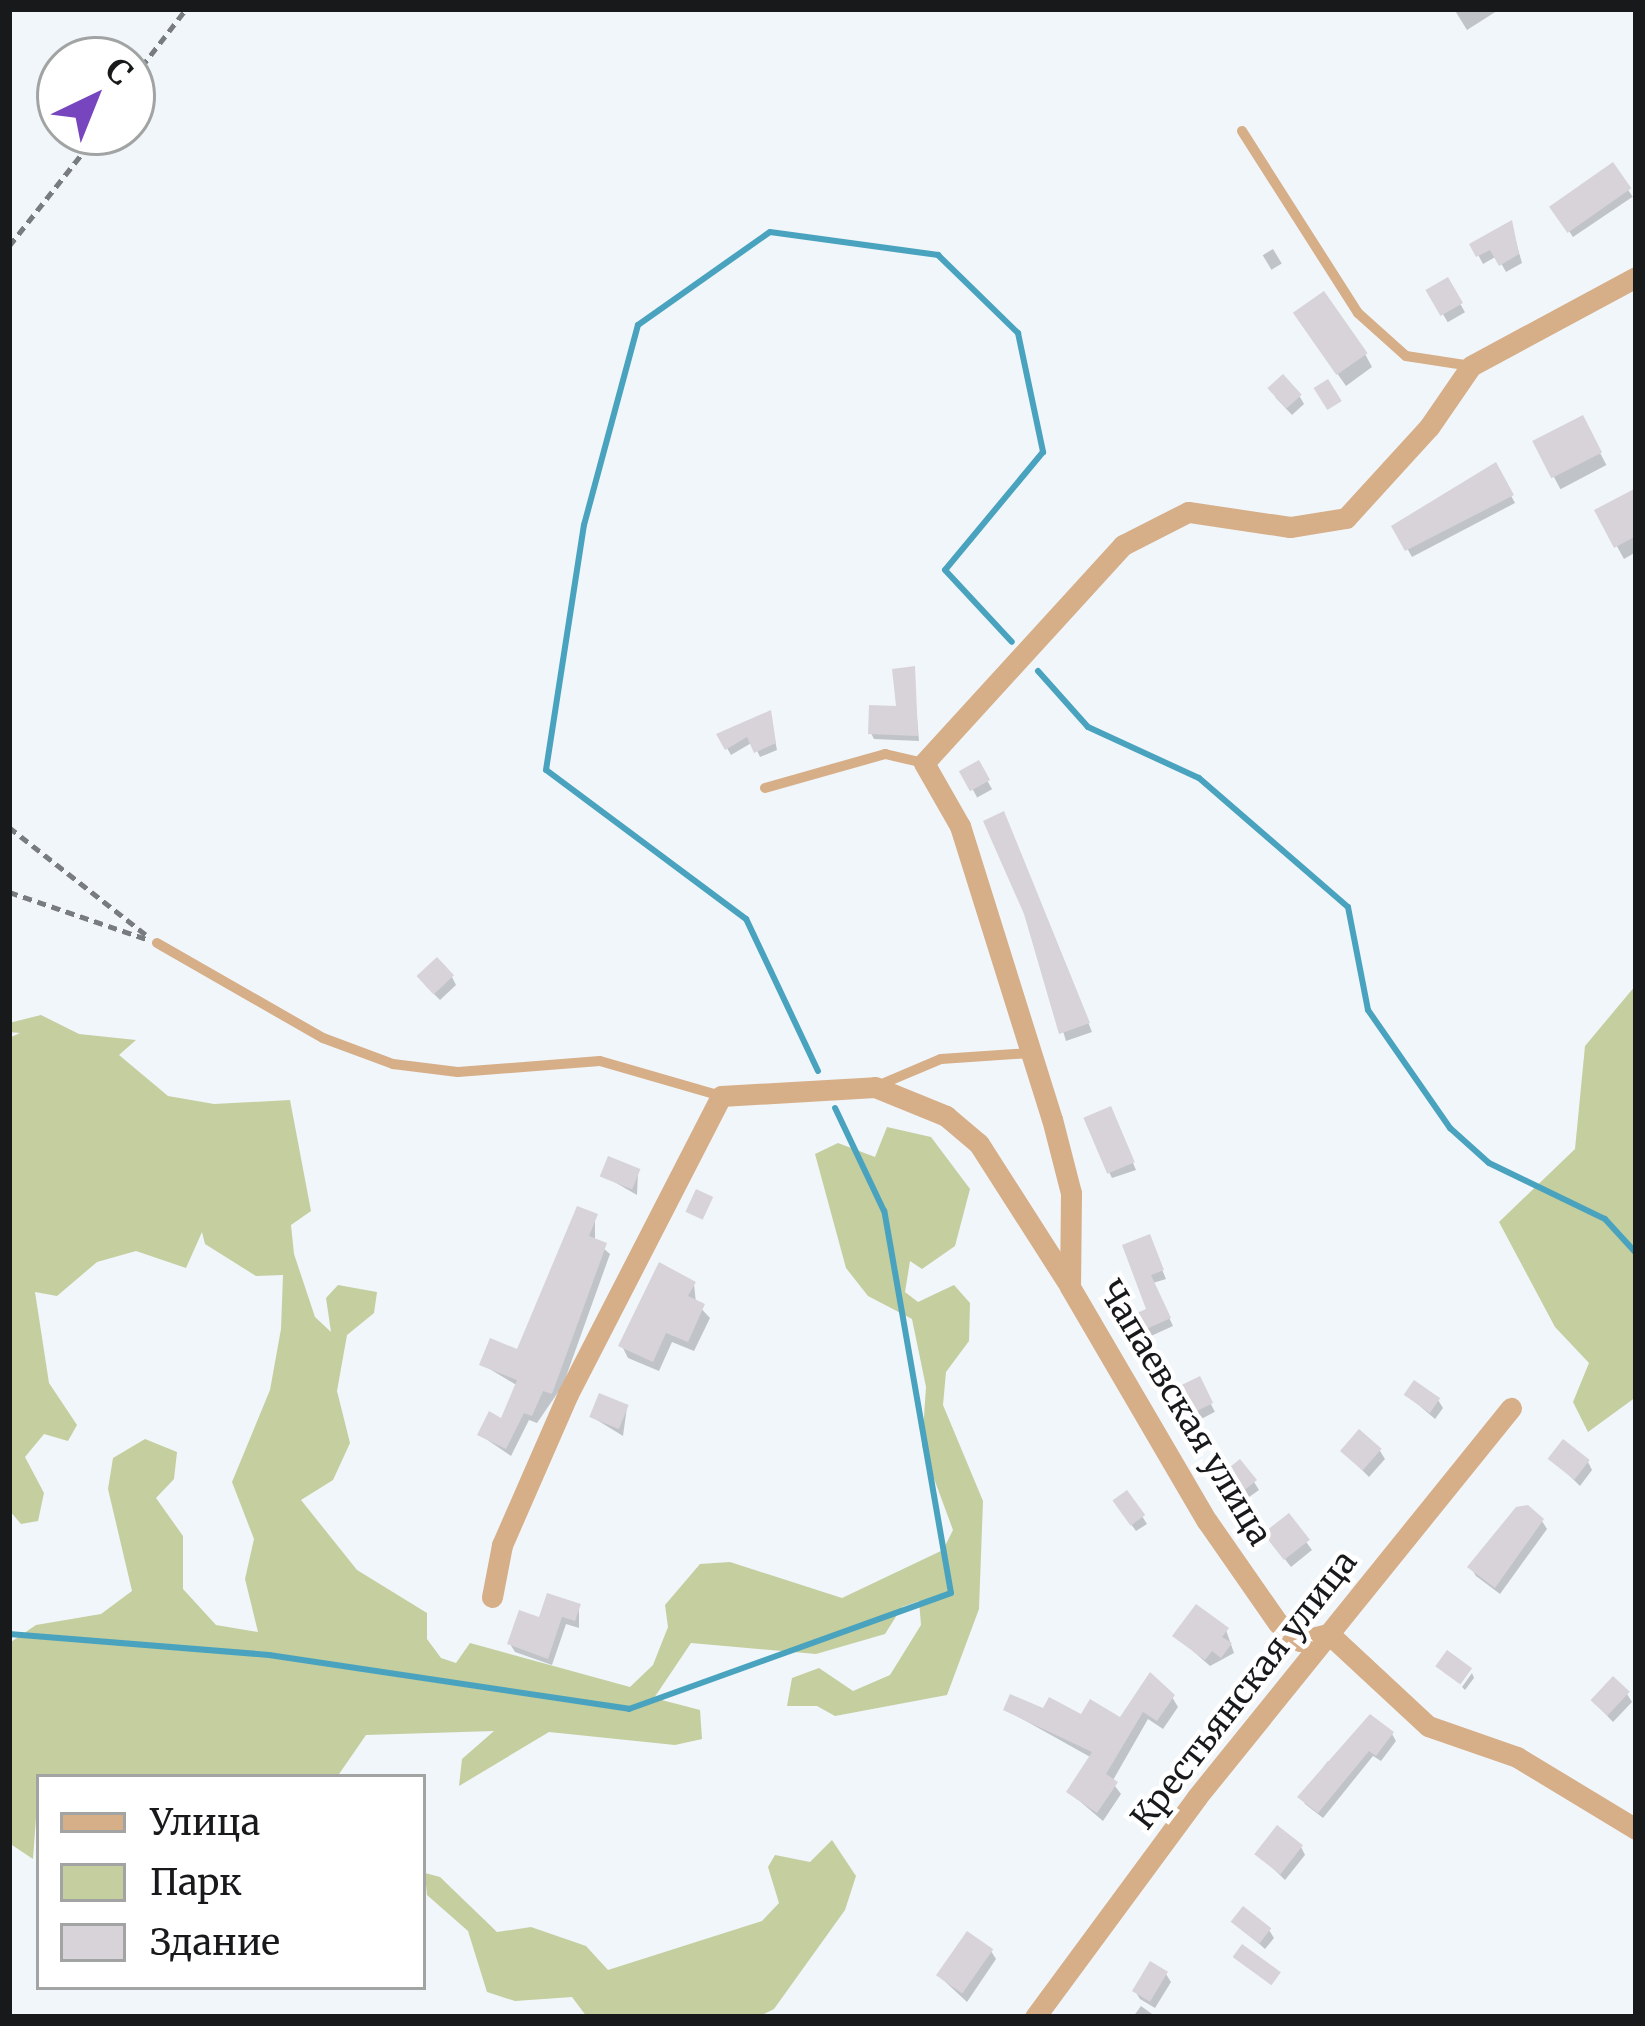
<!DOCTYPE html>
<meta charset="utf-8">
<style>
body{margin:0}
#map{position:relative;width:1645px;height:2026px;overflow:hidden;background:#f0f6fa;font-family:Merriweather,serif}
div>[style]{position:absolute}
.green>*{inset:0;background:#c4ce9f}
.shadow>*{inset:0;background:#0003;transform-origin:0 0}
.stream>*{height:6px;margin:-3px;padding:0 3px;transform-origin:3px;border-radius:3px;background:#49a3bf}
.building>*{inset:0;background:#d8d3d9;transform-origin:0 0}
.path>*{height:4.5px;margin-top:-2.25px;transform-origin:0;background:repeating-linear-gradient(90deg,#797c7f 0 9px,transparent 0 15px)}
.service>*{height:10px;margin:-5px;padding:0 5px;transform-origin:5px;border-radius:5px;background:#d6ae88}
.minor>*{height:21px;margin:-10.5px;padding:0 10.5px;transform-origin:10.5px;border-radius:10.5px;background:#d6ae88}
span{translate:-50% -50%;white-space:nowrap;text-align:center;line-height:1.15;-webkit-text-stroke:9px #fff;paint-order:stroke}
.street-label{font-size:33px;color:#17191a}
.frame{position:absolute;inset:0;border:12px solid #17191a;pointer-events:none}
.legend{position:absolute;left:36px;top:1774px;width:390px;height:216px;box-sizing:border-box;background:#fff;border:3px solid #a2a3a3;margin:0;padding:15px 21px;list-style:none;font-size:36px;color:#17191a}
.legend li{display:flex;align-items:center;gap:24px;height:60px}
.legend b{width:60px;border:3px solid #a2a3a3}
.north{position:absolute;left:36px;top:36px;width:120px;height:120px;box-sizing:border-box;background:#fff;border:3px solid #a2a3a3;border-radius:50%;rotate:43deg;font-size:33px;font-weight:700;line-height:48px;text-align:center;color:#17191a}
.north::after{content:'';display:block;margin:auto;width:42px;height:54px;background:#7746be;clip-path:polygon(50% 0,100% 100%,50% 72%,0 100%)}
</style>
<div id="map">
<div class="green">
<i style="clip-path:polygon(1636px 985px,1636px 1397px,1588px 1432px,1573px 1402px,1589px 1363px,1555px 1327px,1499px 1222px,1575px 1149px,1585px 1046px)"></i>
<i style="clip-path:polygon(41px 1015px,79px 1034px,136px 1040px,119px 1055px,168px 1096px,214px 1104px,290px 1100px,311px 1211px,291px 1225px,294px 1254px,315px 1317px,331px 1332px,326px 1298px,338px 1285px,377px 1292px,374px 1313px,347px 1335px,337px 1391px,350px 1443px,333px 1480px,301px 1500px,357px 1570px,427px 1613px,427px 1639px,441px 1658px,456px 1663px,470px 1643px,630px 1687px,653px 1665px,668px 1627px,665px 1605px,700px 1564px,730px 1562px,842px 1598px,943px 1550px,953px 1530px,922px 1446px,926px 1387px,912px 1319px,868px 1296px,846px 1268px,815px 1154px,838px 1143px,875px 1157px,887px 1127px,931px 1137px,970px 1189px,955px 1246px,922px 1269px,910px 1261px,905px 1292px,918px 1302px,954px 1285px,970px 1303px,969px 1341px,946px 1372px,943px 1405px,983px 1501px,979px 1609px,947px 1695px,835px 1716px,817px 1706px,787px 1706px,792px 1678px,819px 1668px,853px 1691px,890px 1675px,921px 1625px,919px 1601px,902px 1607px,885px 1634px,816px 1654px,691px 1643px,654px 1698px,700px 1710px,702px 1739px,675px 1745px,549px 1732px,459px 1786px,462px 1759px,494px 1731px,366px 1735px,337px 1777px,39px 1777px,33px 1859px,9px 1843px,11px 1642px,36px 1625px,101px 1614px,132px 1591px,108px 1489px,113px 1458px,145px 1439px,177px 1452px,174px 1479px,156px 1498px,183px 1536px,183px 1589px,216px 1625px,258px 1632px,245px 1579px,254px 1539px,232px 1482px,270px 1390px,281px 1329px,283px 1275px,256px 1276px,205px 1244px,202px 1232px,186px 1268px,136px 1251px,97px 1262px,57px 1296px,35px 1292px,49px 1383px,77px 1425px,68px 1441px,44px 1434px,25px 1457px,44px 1493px,38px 1521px,21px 1524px,9px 1510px,9px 1038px,20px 1033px,9px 1032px,9px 1023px)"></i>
<i style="clip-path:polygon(832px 1840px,856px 1876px,845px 1910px,774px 2009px,758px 2017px,587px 2017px,572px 1997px,515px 2001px,487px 1992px,468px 1931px,427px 1895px,425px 1873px,440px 1877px,497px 1932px,531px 1927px,586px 1946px,608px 1970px,762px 1921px,779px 1903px,768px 1867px,775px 1855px,810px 1862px)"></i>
</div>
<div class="shadow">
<i style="clip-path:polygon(1454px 9px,1500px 9px,1467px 30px)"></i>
<i style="left:1612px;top:166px;width:37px;height:72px;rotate:56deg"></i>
<i style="clip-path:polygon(1511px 224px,1522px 263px,1506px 272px,1497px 256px,1483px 264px,1473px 245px)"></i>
<i style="left:1273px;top:249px;width:17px;height:12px;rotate:59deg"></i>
<i style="left:1447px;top:281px;width:36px;height:20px;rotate:60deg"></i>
<i style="clip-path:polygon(1304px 326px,1365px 354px,1372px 367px,1346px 386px)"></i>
<i style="clip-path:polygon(1275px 397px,1300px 397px,1304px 404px,1292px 415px)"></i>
<i style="left:1582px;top:419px;width:52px;height:52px;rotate:62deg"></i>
<i style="clip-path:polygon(1495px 466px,1515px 503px,1412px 557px,1395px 527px)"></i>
<i style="clip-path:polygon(1636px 492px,1636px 552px,1624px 559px,1598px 512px)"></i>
<i style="clip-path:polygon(913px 669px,919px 741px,874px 739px,871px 733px,899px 709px)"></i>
<i style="clip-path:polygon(770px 714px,777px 750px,760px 757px,753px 742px,731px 755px,720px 736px)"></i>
<i style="left:978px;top:764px;width:29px;height:17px;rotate:61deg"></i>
<i style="clip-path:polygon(1007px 822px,1092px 1032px,1066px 1041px,1027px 913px)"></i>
<i style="clip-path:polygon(452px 977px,456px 985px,440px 1000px,425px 985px)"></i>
<i style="clip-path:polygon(1114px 1118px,1136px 1170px,1112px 1178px,1108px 1170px)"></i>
<i style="clip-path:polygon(638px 1172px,637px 1195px,604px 1176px)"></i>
<i style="clip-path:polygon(595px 1217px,595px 1241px,610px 1254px,563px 1385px,537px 1423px,529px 1420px,511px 1456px,480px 1435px,503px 1422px,518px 1386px,483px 1365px,519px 1353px)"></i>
<i style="clip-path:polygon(1149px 1238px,1166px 1279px,1153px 1283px,1173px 1326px,1151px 1336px,1140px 1315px,1150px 1310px)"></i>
<i style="clip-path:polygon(694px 1284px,696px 1303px,710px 1318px,694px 1351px,672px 1342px,659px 1371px,628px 1358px,622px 1346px)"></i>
<i style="left:1198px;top:1380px;width:36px;height:26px;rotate:62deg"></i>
<i style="clip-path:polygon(1407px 1395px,1438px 1400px,1443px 1408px,1435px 1419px)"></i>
<i style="clip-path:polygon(627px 1407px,623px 1436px,592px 1417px)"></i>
<i style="clip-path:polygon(1380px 1451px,1385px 1459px,1369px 1477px,1344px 1452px)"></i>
<i style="clip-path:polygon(1552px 1459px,1588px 1462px,1592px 1470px,1580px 1486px)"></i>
<i style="clip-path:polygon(1254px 1482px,1259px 1490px,1231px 1510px,1217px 1492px)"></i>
<i style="clip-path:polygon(1120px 1509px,1142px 1516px,1147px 1524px,1136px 1531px)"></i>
<i style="clip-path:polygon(1288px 1517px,1312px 1550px,1291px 1567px,1271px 1541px)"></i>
<i style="clip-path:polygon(1542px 1521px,1547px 1529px,1500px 1594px,1476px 1576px,1471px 1568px)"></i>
<i style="clip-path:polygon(579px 1606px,579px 1628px,566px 1624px,552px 1665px,515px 1652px,510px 1644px,541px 1621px)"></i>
<i style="clip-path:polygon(1226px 1630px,1234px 1653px,1210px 1666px,1176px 1636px)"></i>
<i style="clip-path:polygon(1472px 1673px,1474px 1678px,1465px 1690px,1462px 1687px)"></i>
<i style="clip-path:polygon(1627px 1694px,1632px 1702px,1613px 1722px,1593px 1701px)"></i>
<i style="clip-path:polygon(1172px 1697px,1178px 1707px,1163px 1729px,1148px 1719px,1112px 1782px,1121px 1794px,1103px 1821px,1069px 1792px,1092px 1758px,1006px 1710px,1121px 1721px)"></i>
<i style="clip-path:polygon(1392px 1734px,1396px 1741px,1381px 1761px,1373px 1756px,1323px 1818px,1305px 1804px,1301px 1797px,1328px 1761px,1335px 1766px)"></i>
<i style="clip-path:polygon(1301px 1847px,1305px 1855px,1285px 1880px,1258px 1854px)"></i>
<i style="clip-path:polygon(1235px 1922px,1269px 1930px,1274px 1938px,1265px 1949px)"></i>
<i style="clip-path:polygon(991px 1951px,996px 1959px,967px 2002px,938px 1975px)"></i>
<i style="clip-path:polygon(1166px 1974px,1171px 1982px,1155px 2008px,1140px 1999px,1135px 1991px)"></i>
<i style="clip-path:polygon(1141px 2006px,1156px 2017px,1133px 2017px)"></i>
</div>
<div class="stream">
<i style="left:1038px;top:671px;width:75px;rotate:48.2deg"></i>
<i style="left:1088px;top:727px;width:122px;rotate:24.7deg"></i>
<i style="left:1199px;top:778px;width:197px;rotate:40.9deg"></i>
<i style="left:1348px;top:907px;width:105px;rotate:79deg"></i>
<i style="left:1368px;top:1010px;width:144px;rotate:55.2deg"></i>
<i style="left:1450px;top:1128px;width:52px;rotate:41.9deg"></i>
<i style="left:1489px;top:1163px;width:129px;rotate:25.8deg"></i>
<i style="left:1605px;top:1219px;width:46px;rotate:47.6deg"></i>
<i style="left:818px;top:1071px;width:168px;rotate:-115.3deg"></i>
<i style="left:746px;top:919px;width:249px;rotate:-143.3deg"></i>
<i style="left:546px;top:770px;width:248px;rotate:-81.2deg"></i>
<i style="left:584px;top:525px;width:207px;rotate:-74.9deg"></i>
<i style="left:638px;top:325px;width:161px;rotate:-35.2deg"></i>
<i style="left:770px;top:232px;width:170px;rotate:7.8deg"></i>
<i style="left:938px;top:255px;width:112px;rotate:44.3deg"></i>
<i style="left:1018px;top:333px;width:122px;rotate:78.1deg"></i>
<i style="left:1043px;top:452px;width:153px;rotate:129.7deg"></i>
<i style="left:945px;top:570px;width:98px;rotate:47.1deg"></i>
<i style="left:9px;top:1634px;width:261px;rotate:4.6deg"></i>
<i style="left:269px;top:1655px;width:364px;rotate:8.5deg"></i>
<i style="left:629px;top:1709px;width:342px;rotate:-19.8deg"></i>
<i style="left:951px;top:1593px;width:388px;rotate:-99.9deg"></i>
<i style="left:884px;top:1211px;width:114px;rotate:-115.4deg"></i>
</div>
<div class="building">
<i style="left:1613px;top:162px;width:32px;height:78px;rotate:55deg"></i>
<i style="clip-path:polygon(1512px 220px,1519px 254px,1499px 266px,1490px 250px,1476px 257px,1469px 244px)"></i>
<i style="left:1448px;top:277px;width:30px;height:26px;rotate:60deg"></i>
<i style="left:1324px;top:291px;width:76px;height:38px;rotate:55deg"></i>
<i style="left:1283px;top:374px;width:28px;height:21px;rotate:48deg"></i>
<i style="left:1328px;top:379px;width:26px;height:17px;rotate:58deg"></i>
<i style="left:1583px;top:415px;width:42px;height:57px;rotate:63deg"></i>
<i style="clip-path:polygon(1496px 462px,1514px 495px,1405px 551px,1391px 526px)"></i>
<i style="clip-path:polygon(1636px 488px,1636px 536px,1614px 548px,1594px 510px)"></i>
<i style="clip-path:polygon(915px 666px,918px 736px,868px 734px,869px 705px,896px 706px,892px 669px)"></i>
<i style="clip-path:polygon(771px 710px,776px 743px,754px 753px,747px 737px,725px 750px,716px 734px)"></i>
<i style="left:979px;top:760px;width:23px;height:23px;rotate:61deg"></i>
<i style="clip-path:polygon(1004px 811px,1090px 1023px,1059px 1034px,1024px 914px,983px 821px)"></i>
<i style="left:437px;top:957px;width:25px;height:28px;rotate:47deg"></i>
<i style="left:1111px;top:1106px;width:61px;height:30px;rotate:67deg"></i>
<i style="left:608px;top:1156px;width:35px;height:22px;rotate:22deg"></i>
<i style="left:696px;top:1189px;width:19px;height:25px;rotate:25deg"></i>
<i style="clip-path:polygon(577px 1206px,598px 1214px,589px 1236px,607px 1243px,552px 1394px,543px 1391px,532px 1416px,524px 1413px,506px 1449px,477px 1435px,489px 1411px,501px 1418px,517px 1380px,479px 1365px,490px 1338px,517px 1349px)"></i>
<i style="clip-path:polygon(1150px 1234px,1164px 1270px,1151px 1275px,1171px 1318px,1144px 1330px,1137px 1313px,1146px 1309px,1122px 1245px)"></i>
<i style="clip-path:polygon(659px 1262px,696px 1282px,688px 1296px,705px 1304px,688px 1342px,666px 1333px,653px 1362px,618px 1346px)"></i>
<i style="left:1200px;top:1376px;width:30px;height:33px;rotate:64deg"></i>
<i style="left:1414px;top:1380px;width:32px;height:18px;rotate:35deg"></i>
<i style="left:599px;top:1393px;width:32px;height:26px;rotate:22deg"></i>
<i style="left:1359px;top:1429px;width:30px;height:29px;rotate:41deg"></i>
<i style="left:1563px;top:1439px;width:34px;height:25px;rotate:38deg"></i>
<i style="left:1240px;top:1459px;width:27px;height:39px;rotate:51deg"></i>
<i style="left:1127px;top:1490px;width:31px;height:18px;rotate:54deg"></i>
<i style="clip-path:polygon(1528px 1505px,1544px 1519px,1495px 1588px,1467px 1567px,1516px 1507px)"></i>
<i style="left:1289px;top:1513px;width:34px;height:33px;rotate:52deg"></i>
<i style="clip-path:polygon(547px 1593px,581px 1604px,575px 1621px,562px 1617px,548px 1659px,507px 1644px,519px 1610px,539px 1617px)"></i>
<i style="clip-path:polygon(1196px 1604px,1229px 1628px,1222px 1637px,1232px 1643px,1221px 1658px,1212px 1651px,1205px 1660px,1172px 1636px)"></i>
<i style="left:1447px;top:1650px;width:31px;height:20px;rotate:36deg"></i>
<i style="clip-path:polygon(1150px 1672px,1175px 1695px,1157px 1721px,1143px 1712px,1106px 1774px,1118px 1782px,1097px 1813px,1066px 1792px,1092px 1752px,1003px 1710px,1010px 1694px,1043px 1708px,1049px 1697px,1081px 1714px,1090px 1699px,1120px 1717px)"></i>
<i style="left:1613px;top:1676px;width:23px;height:33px;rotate:43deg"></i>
<i style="clip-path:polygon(1370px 1714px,1394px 1732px,1376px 1756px,1369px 1751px,1318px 1813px,1297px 1797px)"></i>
<i style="left:1277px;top:1825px;width:33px;height:37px;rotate:38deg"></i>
<i style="left:1243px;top:1906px;width:36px;height:20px;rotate:38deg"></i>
<i style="left:967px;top:1931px;width:32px;height:54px;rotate:35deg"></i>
<i style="left:1242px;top:1944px;width:48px;height:16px;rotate:36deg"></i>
<i style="left:1150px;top:1961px;width:21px;height:35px;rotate:31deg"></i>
</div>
<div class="path">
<i style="left:132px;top:79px;width:88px;rotate:-52.4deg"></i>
<i style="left:9px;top:246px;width:145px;rotate:-51.7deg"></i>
<i style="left:9px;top:827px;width:174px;rotate:38.2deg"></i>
<i style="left:9px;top:892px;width:145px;rotate:18.9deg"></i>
</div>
<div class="service">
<i style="left:1242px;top:131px;width:216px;rotate:57.5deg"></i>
<i style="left:1358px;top:313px;width:64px;rotate:41.9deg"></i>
<i style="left:1406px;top:356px;width:66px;rotate:8.7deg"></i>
<i style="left:765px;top:788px;width:125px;rotate:-15.8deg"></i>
<i style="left:885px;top:754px;width:40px;rotate:13deg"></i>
<i style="left:157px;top:943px;width:191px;rotate:29.8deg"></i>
<i style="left:323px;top:1038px;width:75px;rotate:20.4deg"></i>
<i style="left:393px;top:1064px;width:65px;rotate:7deg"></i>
<i style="left:458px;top:1072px;width:142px;rotate:-4.4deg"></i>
<i style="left:600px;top:1061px;width:126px;rotate:16.1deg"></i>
<i style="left:877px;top:1086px;width:69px;rotate:-22.9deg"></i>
<i style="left:941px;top:1059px;width:89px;rotate:-3.9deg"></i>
</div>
<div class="minor">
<i style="left:1636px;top:277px;width:187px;rotate:151.7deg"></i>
<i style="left:1471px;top:366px;width:74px;rotate:124.5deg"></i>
<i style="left:1429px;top:427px;width:123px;rotate:132.4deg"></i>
<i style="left:1346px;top:518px;width:57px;rotate:170.9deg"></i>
<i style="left:1290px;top:527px;width:103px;rotate:-171.6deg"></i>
<i style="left:1188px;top:512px;width:73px;rotate:153.1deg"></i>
<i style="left:1123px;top:545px;width:295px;rotate:132.4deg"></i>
<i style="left:924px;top:763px;width:73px;rotate:60.3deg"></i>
<i style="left:960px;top:826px;width:307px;rotate:72.6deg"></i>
<i style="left:1052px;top:1119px;width:76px;rotate:75.6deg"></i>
<i style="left:1071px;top:1193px;width:94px;rotate:90.6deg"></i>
<i style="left:1070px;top:1287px;width:271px;rotate:59.7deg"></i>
<i style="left:1207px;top:1521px;width:124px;rotate:55.2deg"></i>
<i style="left:1278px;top:1623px;width:28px;rotate:39deg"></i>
<i style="left:1300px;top:1641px;width:30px;rotate:-14deg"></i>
<i style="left:1329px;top:1634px;width:135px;rotate:42.9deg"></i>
<i style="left:1428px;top:1726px;width:94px;rotate:19.2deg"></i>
<i style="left:1517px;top:1757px;width:139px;rotate:31.2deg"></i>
<i style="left:492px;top:1597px;width:53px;rotate:-79.1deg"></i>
<i style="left:502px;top:1545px;width:165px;rotate:-66.4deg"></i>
<i style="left:568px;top:1394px;width:335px;rotate:-62.8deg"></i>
<i style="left:721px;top:1096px;width:154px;rotate:-3.3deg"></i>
<i style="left:875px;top:1087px;width:77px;rotate:22.2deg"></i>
<i style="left:946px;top:1116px;width:43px;rotate:40.3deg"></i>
<i style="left:979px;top:1144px;width:167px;rotate:57.4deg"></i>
<i style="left:1035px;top:2017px;width:273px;rotate:-53.6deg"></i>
<i style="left:1197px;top:1797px;width:500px;rotate:-51.1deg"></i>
</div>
<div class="street-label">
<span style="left:1185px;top:1413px;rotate:59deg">Чапаевская улица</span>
<span style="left:1244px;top:1690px;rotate:-52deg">Крестьянская улица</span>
</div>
<div class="frame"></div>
<ul class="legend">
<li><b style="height:15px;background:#d6ae88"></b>Улица</li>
<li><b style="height:33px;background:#c4ce9f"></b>Парк</li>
<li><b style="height:33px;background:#d8d3d9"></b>Здание</li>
</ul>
<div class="north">С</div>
</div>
